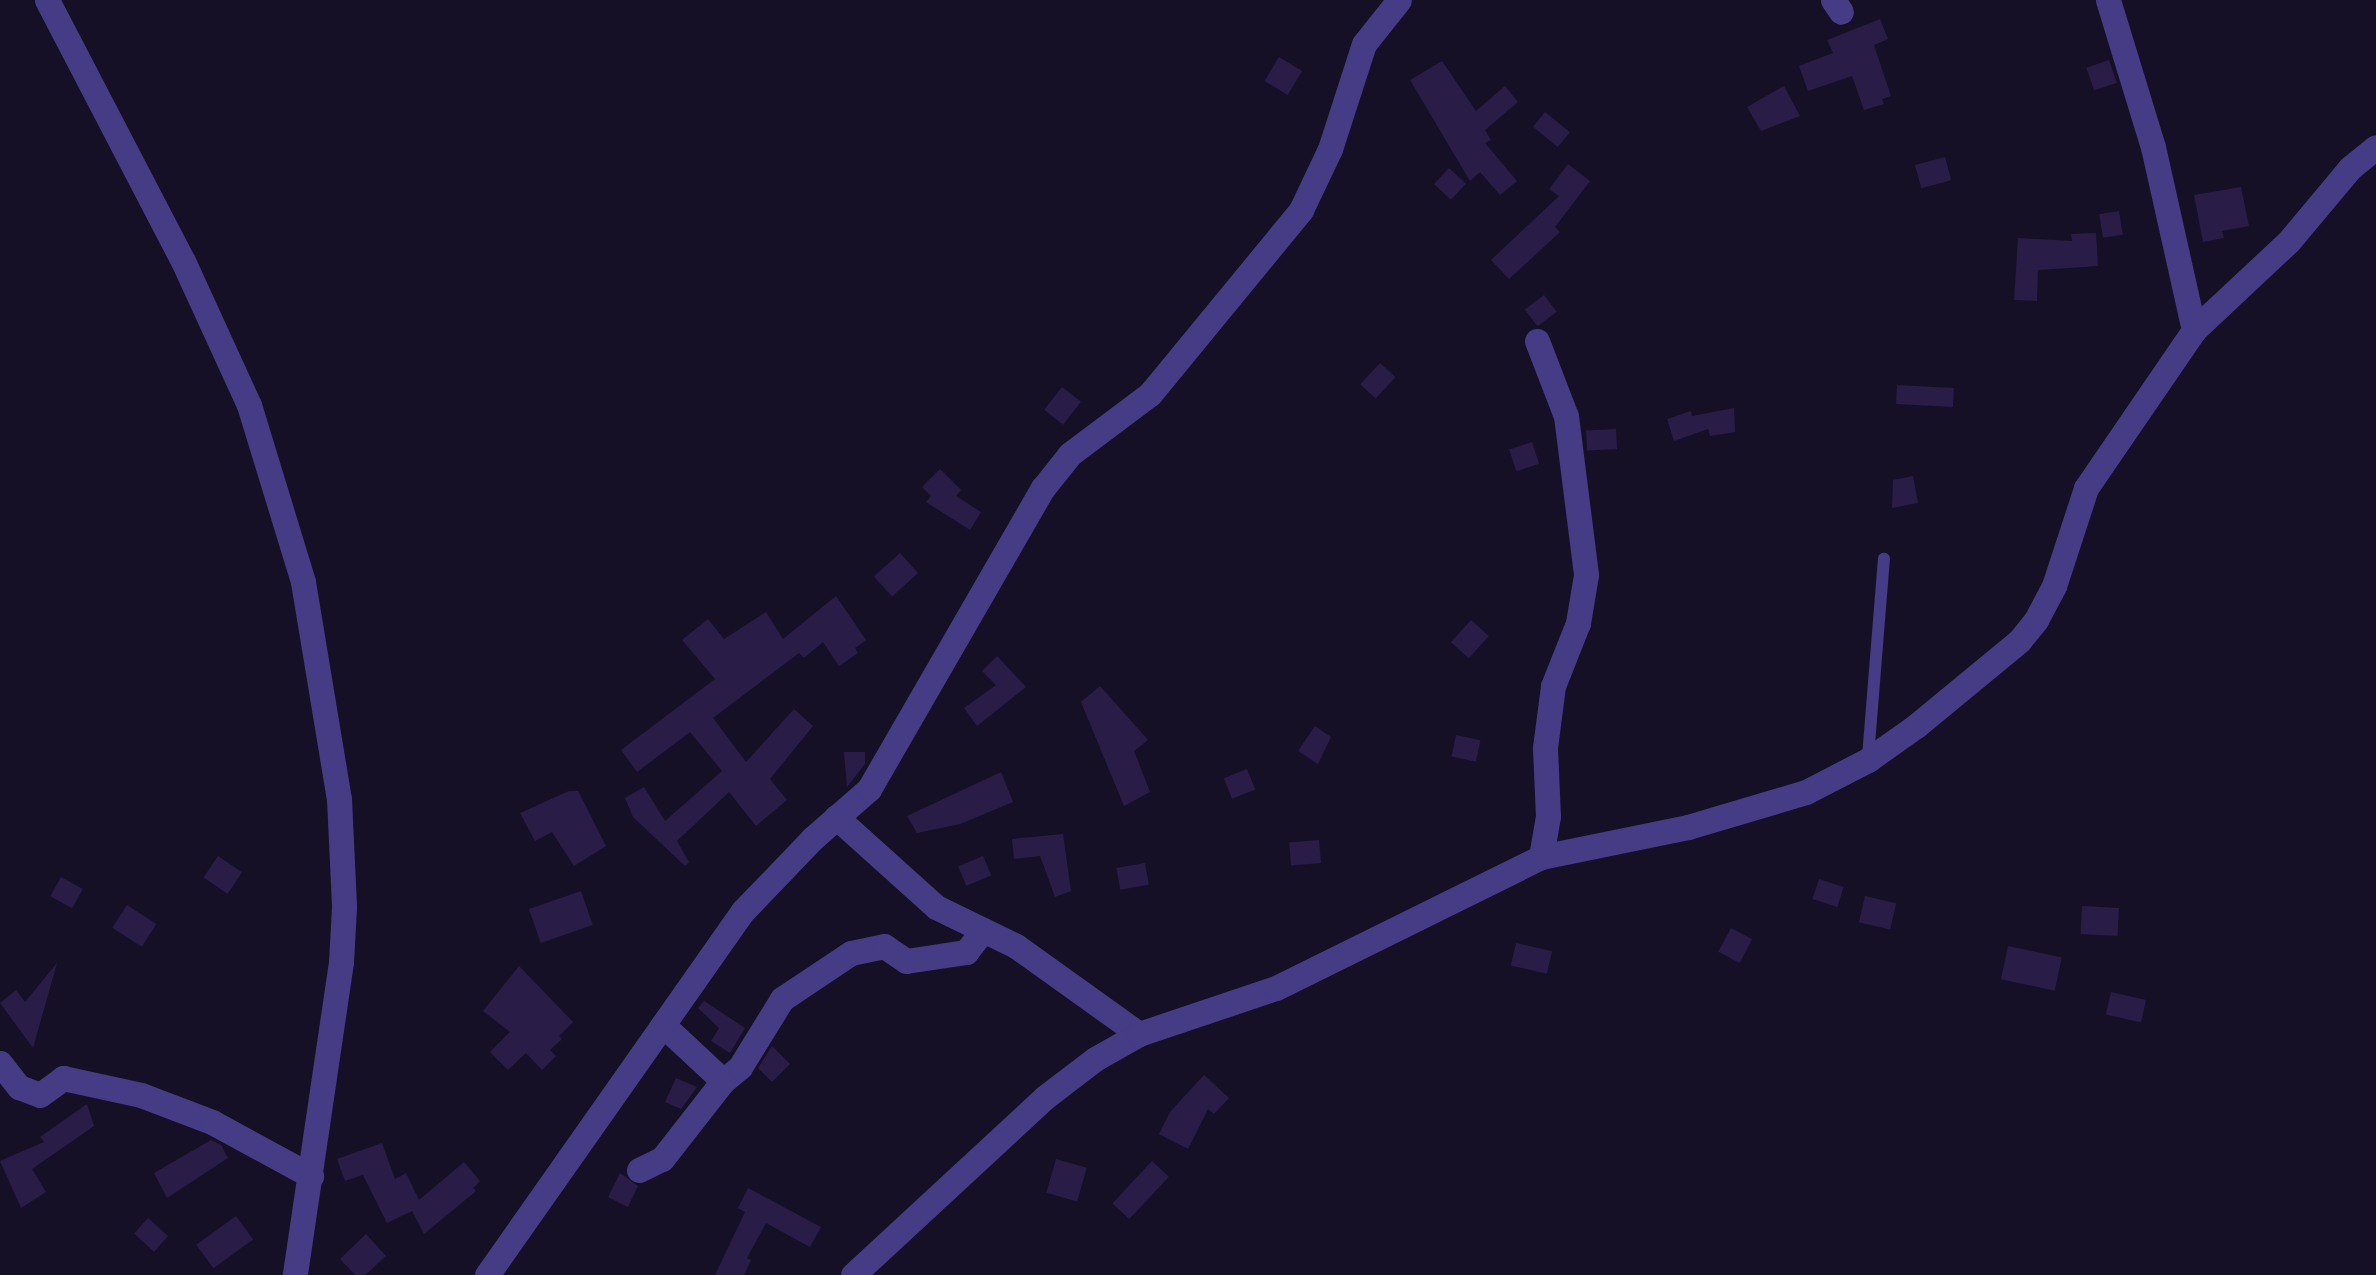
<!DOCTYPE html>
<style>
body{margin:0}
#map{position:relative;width:2376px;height:1275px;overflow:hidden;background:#161026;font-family:Quicksand,sans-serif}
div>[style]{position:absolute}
.building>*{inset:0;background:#291c47;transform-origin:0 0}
.service>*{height:12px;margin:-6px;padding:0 6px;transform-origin:6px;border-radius:6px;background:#463b85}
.minor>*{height:25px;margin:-12.5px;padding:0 12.5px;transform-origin:12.5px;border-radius:12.5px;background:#463b85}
.tertiary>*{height:25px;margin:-12.5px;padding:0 12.5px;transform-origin:12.5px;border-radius:12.5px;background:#463b85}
span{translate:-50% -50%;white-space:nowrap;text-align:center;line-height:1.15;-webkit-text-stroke:10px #161026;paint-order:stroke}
</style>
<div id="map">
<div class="building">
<i style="clip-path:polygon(1880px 19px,1888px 39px,1874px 45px,1891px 96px,1882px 99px,1884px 104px,1864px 110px,1852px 76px,1808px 91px,1799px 66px,1833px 53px,1827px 40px)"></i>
<i style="left:1279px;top:57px;width:27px;height:28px;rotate:31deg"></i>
<i style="left:2109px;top:60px;width:24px;height:24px;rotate:71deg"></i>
<i style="clip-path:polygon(1442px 61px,1476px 111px,1505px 86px,1518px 102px,1485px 130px,1491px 140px,1485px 143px,1517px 181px,1500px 195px,1480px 172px,1470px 181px,1410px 80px)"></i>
<i style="clip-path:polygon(1784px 86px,1800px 116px,1761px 131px,1747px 107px)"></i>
<i style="left:1545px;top:112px;width:32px;height:19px;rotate:39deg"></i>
<i style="left:1945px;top:157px;width:24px;height:31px;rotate:75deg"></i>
<i style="clip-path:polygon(1568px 164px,1590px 181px,1555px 227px,1560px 232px,1509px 279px,1491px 260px,1559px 196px,1549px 189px)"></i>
<i style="left:1449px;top:168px;width:23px;height:22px;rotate:43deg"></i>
<i style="clip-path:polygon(2241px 187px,2249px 226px,2222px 231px,2224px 238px,2203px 242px,2194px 195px)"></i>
<i style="left:2119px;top:211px;width:24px;height:20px;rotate:81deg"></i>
<i style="clip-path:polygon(2096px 233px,2098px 266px,2038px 270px,2037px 301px,2014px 300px,2018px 238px,2072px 241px,2071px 234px)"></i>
<i style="left:1544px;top:295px;width:21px;height:24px;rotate:53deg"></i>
<i style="left:1380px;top:363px;width:21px;height:29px;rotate:43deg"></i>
<i style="left:1897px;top:385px;width:57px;height:19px;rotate:3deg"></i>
<i style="left:1062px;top:387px;width:24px;height:29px;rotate:38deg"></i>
<i style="clip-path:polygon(1734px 408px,1735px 432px,1710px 436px,1708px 429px,1674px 441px,1667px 419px,1691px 411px,1692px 416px)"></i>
<i style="left:1616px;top:429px;width:20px;height:30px;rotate:87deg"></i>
<i style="left:1532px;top:442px;width:23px;height:24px;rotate:72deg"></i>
<i style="clip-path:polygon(940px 469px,961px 490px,956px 496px,981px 512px,970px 530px,926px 502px,931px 496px,922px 487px)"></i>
<i style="clip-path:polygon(1913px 476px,1918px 503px,1892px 508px,1893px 480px)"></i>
<i style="left:900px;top:553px;width:27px;height:35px;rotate:48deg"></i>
<i style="clip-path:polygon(836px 596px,866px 640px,855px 648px,858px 653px,839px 666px,823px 642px,804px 658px,799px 653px,713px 718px,746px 762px,794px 709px,813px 726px,770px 779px,787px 800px,756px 826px,729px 792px,677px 841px,689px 862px,685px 866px,633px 817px,625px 798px,644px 787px,665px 821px,722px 771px,690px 732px,637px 772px,621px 750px,715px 679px,682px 640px,708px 619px,724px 639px,766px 612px,783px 639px)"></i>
<i style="left:1471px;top:620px;width:24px;height:30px;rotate:42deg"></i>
<i style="clip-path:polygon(997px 656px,1026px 687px,977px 726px,964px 708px,996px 685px,982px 671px)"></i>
<i style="clip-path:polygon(1100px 686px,1148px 740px,1134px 751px,1150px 792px,1124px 806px,1081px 702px)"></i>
<i style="clip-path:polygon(1315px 726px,1331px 737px,1318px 764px,1298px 751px)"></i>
<i style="left:1456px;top:735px;width:25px;height:22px;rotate:12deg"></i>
<i style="clip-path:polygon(844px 752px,865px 752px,865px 764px,847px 787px)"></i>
<i style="left:1247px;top:769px;width:22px;height:25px;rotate:68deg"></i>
<i style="clip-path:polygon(1001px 772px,1013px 802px,960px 824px,917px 833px,907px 816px)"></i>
<i style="clip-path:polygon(569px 791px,578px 791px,606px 846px,574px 866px,552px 832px,535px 841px,520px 813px)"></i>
<i style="clip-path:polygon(1063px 834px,1071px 891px,1055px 897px,1040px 856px,1014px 859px,1012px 839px)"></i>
<i style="left:1319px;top:840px;width:23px;height:30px;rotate:85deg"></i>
<i style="left:218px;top:856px;width:29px;height:26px;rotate:34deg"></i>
<i style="left:983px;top:856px;width:21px;height:27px;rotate:67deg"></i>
<i style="left:1145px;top:863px;width:22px;height:29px;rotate:80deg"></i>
<i style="left:61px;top:877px;width:25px;height:22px;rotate:29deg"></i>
<i style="left:1819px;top:879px;width:26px;height:21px;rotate:18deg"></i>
<i style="left:581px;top:891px;width:36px;height:55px;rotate:71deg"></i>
<i style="left:1865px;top:896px;width:32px;height:27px;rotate:13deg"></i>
<i style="left:127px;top:905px;width:35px;height:27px;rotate:33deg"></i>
<i style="left:2082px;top:906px;width:37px;height:28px;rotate:3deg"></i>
<i style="left:1731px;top:928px;width:24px;height:27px;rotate:28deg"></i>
<i style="left:1516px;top:943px;width:37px;height:23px;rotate:13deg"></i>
<i style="left:2008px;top:946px;width:55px;height:34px;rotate:12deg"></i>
<i style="clip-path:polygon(57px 963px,33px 1048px,0 1003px,16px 990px,25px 1002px)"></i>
<i style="clip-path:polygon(519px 966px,573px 1022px,559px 1036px,562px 1039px,550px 1050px,556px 1056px,542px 1070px,526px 1053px,508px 1070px,490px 1052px,510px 1032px,483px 1011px)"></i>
<i style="left:2111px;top:992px;width:36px;height:23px;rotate:13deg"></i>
<i style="clip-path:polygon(704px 1001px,745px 1028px,730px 1053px,711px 1041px,719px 1028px,698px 1008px)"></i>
<i style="clip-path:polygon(772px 1046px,790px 1064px,772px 1082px,758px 1068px)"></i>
<i style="clip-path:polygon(1204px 1075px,1229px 1098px,1214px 1114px,1208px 1109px,1188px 1149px,1159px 1134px,1170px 1112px)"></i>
<i style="clip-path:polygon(676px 1078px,697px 1087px,681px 1109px,665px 1102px)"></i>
<i style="clip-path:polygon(87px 1104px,94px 1126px,32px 1169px,46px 1192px,21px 1208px,0 1161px,44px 1142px,40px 1137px)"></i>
<i style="clip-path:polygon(211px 1140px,221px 1145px,228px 1158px,167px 1198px,154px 1173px)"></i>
<i style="clip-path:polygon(382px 1143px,395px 1179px,406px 1173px,419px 1200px,464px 1162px,480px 1181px,473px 1188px,476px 1191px,424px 1234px,412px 1211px,387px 1223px,363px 1175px,345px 1181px,337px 1159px)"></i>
<i style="left:1056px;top:1159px;width:32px;height:35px;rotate:16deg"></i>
<i style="left:1152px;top:1161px;width:23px;height:58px;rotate:43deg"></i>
<i style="clip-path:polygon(620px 1173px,638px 1186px,628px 1207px,608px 1197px)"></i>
<i style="clip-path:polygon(748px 1188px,821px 1227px,810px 1247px,766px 1223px,747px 1258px,751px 1260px,744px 1275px,715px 1275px,745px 1212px,738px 1208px)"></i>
<i style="left:236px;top:1216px;width:29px;height:49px;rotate:54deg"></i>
<i style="left:148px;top:1218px;width:27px;height:21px;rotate:42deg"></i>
<i style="clip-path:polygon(366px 1234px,386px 1256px,365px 1275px,355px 1275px,340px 1259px)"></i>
</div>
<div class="service">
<i style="left:1868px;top:757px;width:199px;rotate:-85.4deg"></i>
</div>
<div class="minor">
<i style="left:47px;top:0;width:294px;rotate:62.5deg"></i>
<i style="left:183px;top:261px;width:158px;rotate:65.4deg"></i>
<i style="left:249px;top:405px;width:185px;rotate:73deg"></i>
<i style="left:303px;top:582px;width:220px;rotate:80.6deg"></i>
<i style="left:339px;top:799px;width:108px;rotate:87.3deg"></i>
<i style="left:344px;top:907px;width:55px;rotate:93.1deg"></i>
<i style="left:341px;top:962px;width:316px;rotate:98.4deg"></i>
<i style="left:1833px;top:0;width:14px;rotate:56deg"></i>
<i style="left:2108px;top:0;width:154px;rotate:73deg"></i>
<i style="left:2153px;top:147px;width:188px;rotate:77.4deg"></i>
<i style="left:1537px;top:341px;width:80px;rotate:68.9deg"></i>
<i style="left:1566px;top:416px;width:160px;rotate:82.8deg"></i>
<i style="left:1586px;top:575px;width:49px;rotate:99.5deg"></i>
<i style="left:1578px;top:623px;width:68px;rotate:111.6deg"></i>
<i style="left:1553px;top:686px;width:63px;rotate:97.4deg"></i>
<i style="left:1545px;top:748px;width:68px;rotate:87.5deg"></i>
<i style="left:1548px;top:816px;width:42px;rotate:99.7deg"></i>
<i style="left:836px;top:817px;width:135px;rotate:42deg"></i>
<i style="left:936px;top:907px;width:89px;rotate:26deg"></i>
<i style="left:1016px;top:946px;width:151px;rotate:35.6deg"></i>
<i style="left:663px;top:1025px;width:82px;rotate:43deg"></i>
<i style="left:0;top:1063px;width:31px;rotate:52deg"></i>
<i style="left:19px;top:1087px;width:22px;rotate:21deg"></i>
<i style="left:40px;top:1095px;width:29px;rotate:-36deg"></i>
<i style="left:63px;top:1078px;width:80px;rotate:12.3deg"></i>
<i style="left:141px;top:1095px;width:76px;rotate:20.8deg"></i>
<i style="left:212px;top:1122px;width:113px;rotate:28.6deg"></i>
<i style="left:639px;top:1170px;width:25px;rotate:-26deg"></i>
<i style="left:662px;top:1159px;width:99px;rotate:-52deg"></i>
<i style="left:723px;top:1081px;width:22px;rotate:-39deg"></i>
<i style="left:740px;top:1067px;width:80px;rotate:-58.3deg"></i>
<i style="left:782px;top:999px;width:83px;rotate:-33.7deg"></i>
<i style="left:851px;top:953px;width:34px;rotate:-12deg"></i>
<i style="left:884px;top:946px;width:27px;rotate:34deg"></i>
<i style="left:906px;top:961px;width:61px;rotate:-8.5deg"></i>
<i style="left:966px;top:952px;width:28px;rotate:-52deg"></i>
<i style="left:487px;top:1275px;width:445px;rotate:-54.9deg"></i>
<i style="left:743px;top:911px;width:100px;rotate:-46.2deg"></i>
<i style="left:812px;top:839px;width:76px;rotate:-41.3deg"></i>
<i style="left:869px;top:789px;width:348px;rotate:-60deg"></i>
<i style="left:1043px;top:488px;width:43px;rotate:-51.5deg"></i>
<i style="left:1070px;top:454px;width:100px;rotate:-36.9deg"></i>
<i style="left:1150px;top:394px;width:238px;rotate:-50.6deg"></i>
<i style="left:1301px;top:210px;width:68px;rotate:-64.6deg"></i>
<i style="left:1330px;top:149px;width:110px;rotate:-72.1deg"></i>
<i style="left:1364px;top:44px;width:56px;rotate:-51.5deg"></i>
</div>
<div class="tertiary">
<i style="left:853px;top:1275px;width:260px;rotate:-42.8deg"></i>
<i style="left:1044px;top:1098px;width:64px;rotate:-37.4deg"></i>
<i style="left:1095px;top:1059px;width:51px;rotate:-29.6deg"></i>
<i style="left:1139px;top:1034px;width:145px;rotate:-18.6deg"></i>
<i style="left:1276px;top:988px;width:296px;rotate:-26.3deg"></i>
<i style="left:1541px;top:857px;width:150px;rotate:-11.5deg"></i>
<i style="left:1688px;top:827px;width:123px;rotate:-16.5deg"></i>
<i style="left:1806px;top:792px;width:70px;rotate:-27.3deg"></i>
<i style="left:1868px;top:760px;width:59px;rotate:-35.3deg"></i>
<i style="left:1916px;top:726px;width:134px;rotate:-39.5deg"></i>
<i style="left:2019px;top:641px;width:27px;rotate:-51deg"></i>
<i style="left:2036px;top:620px;width:38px;rotate:-62deg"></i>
<i style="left:2054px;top:586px;width:103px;rotate:-71.9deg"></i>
<i style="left:2086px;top:488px;width:191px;rotate:-55.6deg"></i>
<i style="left:2194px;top:330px;width:130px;rotate:-43.1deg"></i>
<i style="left:2289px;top:241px;width:95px;rotate:-50.1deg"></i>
<i style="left:2350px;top:168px;width:33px;rotate:-39deg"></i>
</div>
</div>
